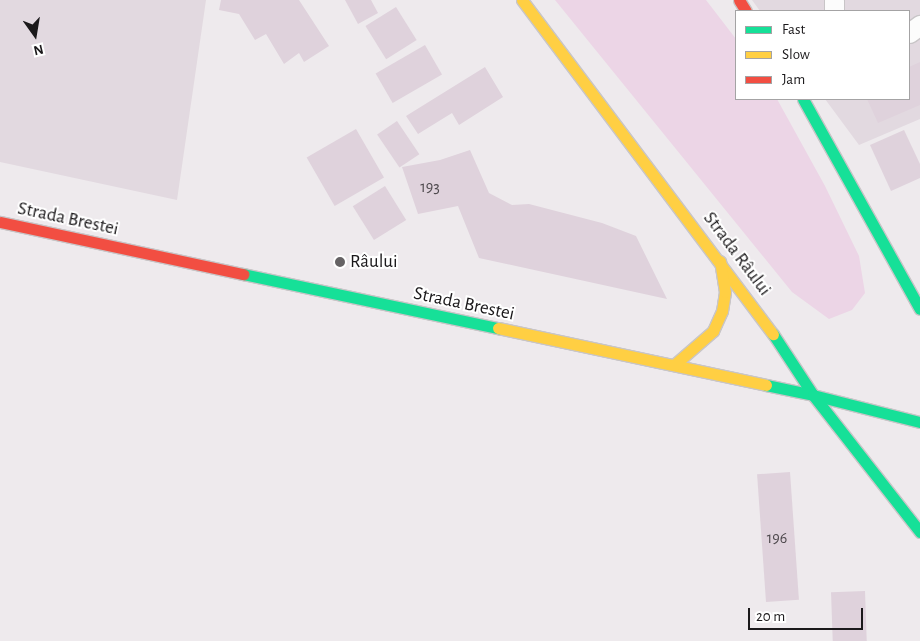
<!DOCTYPE html>
<meta charset="utf-8">
<style>
body{margin:0}
#map{position:relative;width:920px;height:641px;overflow:hidden;background:#eeeaed;font-family:"Alegreya Sans",sans-serif}
div>[style]{position:absolute}
.built>*{inset:0;background:#e2d9e0}
.green>*{inset:0;background:#ecd5e6}
.building>*{inset:0;background:#dfd2dc;transform-origin:0 0}
.roads{filter:drop-shadow(1px 0 #c8c5c7) drop-shadow(-1px 0 #c8c5c7) drop-shadow(0 1px #c8c5c7) drop-shadow(0 -1px #c8c5c7)}
.lane>*{height:19px;margin:-9.5px;padding:0 9.5px;transform-origin:9.5px;border-radius:9.5px;background:#fcfcfc}
.fast>*{height:11px;margin:-5.5px;padding:0 5.5px;transform-origin:5.5px;border-radius:5.5px;background:#16e098}
.slow>*{height:11px;margin:-5.5px;padding:0 5.5px;transform-origin:5.5px;border-radius:5.5px;background:#ffcf43}
.jam>*{height:11px;margin:-5.5px;padding:0 5.5px;transform-origin:5.5px;border-radius:5.5px;background:#f24e42}
.dots>*{width:14px;height:14px;translate:-50% -50%;box-sizing:border-box;border:2px solid #fff;border-radius:50%}
span{translate:-50% -50%;white-space:nowrap;text-align:center;line-height:1.15;-webkit-text-stroke:4px #fff;paint-order:stroke}
.number-label{font-size:16px;color:#4f4a4e}
.number-label span{-webkit-text-stroke-width:0}
.street-label{font-size:19px;color:#1b191b}
.poi-label{font-size:19px;color:#1b191b}
.left{translate:0 -50%;text-align:left}
.legend{position:absolute;left:735px;top:10px;width:175px;height:90px;box-sizing:border-box;background:#fff;border:1px solid #a4a3a4;margin:0;padding:6px 9px;list-style:none;font-size:15px;color:#1b191b}
.legend li{display:flex;align-items:center;gap:10px;height:25px}
.legend b{width:25px;border:1px solid #a4a3a4}
.north{position:absolute;left:10px;top:10px;width:50px;height:50px;-webkit-text-stroke:4px #fff;paint-order:stroke;rotate:167deg;font-size:14px;font-weight:700;line-height:20px;text-align:center;color:#1b191b}
.north::after{content:'';display:block;margin:auto;width:18px;height:22px;background:#1b191b;clip-path:polygon(50% 0,100% 100%,50% 72%,0 100%)}
.scale{position:absolute;left:748px;top:608px;width:115px;height:22px;box-sizing:border-box;border:2px solid #1b191b;border-top:0;padding-left:6px;font-size:15px;line-height:18px;white-space:nowrap;color:#1b191b;-webkit-text-stroke:4px #fff;paint-order:stroke}
</style>
<div id="map">
<div class="built">
<i style="clip-path:polygon(0 0,206px 0,177px 200px,0 162px)"></i>
<i style="clip-path:polygon(752px 0,920px 0,920px 119px,859px 145px,825px 99px,909px 99px,909px 11px,760px 11px)"></i>
</div>
<div class="green">
<i style="clip-path:polygon(555px 0,706px 0,736px 39px,736px 99px,777px 99px,825px 186px,859px 256px,865px 293px,852px 310px,829px 319px,792px 292px)"></i>
</div>
<div class="building">
<i style="clip-path:polygon(221px 0,299px 0,329px 46px,304px 62px,299px 53px,284px 64px,266px 34px,255px 40px,239px 14px,219px 10px)"></i>
<i style="clip-path:polygon(345px 0,371px 0,378px 13px,358px 24px)"></i>
<i style="left:396px;top:7px;width:39px;height:36px;rotate:58deg"></i>
<i style="left:425px;top:45px;width:34px;height:57px;rotate:60deg"></i>
<i style="clip-path:polygon(920px 62px,920px 105px,878px 123px,867px 99px,909px 99px,909px 67px)"></i>
<i style="clip-path:polygon(485px 67px,503px 97px,459px 125px,452px 113px,418px 134px,406px 116px)"></i>
<i style="left:397px;top:121px;width:40px;height:24px;rotate:56deg"></i>
<i style="left:356px;top:129px;width:56px;height:57px;rotate:60deg"></i>
<i style="clip-path:polygon(904px 130px,920px 164px,920px 178px,891px 191px,870px 145px)"></i>
<i style="clip-path:polygon(470px 150px,489px 193px,512px 205px,529px 204px,602px 223px,636px 236px,667px 299px,479px 258px,458px 206px,418px 214px,402px 167px,440px 160px)"></i>
<i style="left:385px;top:186px;width:40px;height:38px;rotate:58deg"></i>
<i style="left:790px;top:472px;width:128px;height:33px;rotate:86deg"></i>
<i style="left:865px;top:591px;width:50px;height:34px;rotate:88deg"></i>
</div>
<div class="roads">
<div class="lane">
<i style="left:834px;top:0;width:11px;rotate:90deg"></i>
<i style="left:909px;top:33px;width:14px;rotate:-36deg"></i>
</div>
<div class="fast">
<i style="left:803px;top:99px;width:240px;rotate:60.9deg"></i>
<i style="left:243px;top:274px;width:261px;rotate:12deg"></i>
<i style="left:773px;top:334px;width:73px;rotate:56.7deg"></i>
<i style="left:813px;top:395px;width:110px;rotate:14.2deg"></i>
<i style="left:766px;top:385px;width:48px;rotate:12deg"></i>
<i style="left:813px;top:395px;width:174px;rotate:52deg"></i>
</div>
<div class="slow">
<i style="left:522px;top:0;width:418px;rotate:53.1deg"></i>
<i style="left:498px;top:328px;width:274px;rotate:12deg"></i>
<i style="left:674px;top:365px;width:52px;rotate:-41.1deg"></i>
<i style="left:713px;top:331px;width:22px;rotate:-66deg"></i>
<i style="left:722px;top:311px;width:19px;rotate:-81deg"></i>
<i style="left:725px;top:292px;width:31px;rotate:-99deg"></i>
</div>
<div class="jam">
<i style="left:739px;top:0;width:13px;rotate:58deg"></i>
<i style="left:0;top:222px;width:249px;rotate:12.1deg"></i>
</div>
</div>
<div class="dots">
<i style="left:340px;top:262px;background:#656264"></i>
</div>
<div class="number-label">
<span style="left:430px;top:187px">193</span>
<span style="left:777px;top:538px">196</span>
</div>
<div class="street-label">
<span style="left:68px;top:219px;rotate:12deg">Strada Brestei</span>
<span style="left:737px;top:254px;rotate:53deg">Strada Râului</span>
<span style="left:464px;top:304px;rotate:12deg">Strada Brestei</span>
</div>
<div class="poi-label">
<span class="left" style="left:350px;top:262px">Râului</span>
</div>
<ul class="legend">
<li><b style="height:6px;background:#16e098"></b>Fast</li>
<li><b style="height:6px;background:#ffcf43"></b>Slow</li>
<li><b style="height:6px;background:#f24e42"></b>Jam</li>
</ul>
<div class="north">N</div>
<div class="scale">20 m</div>
</div>
